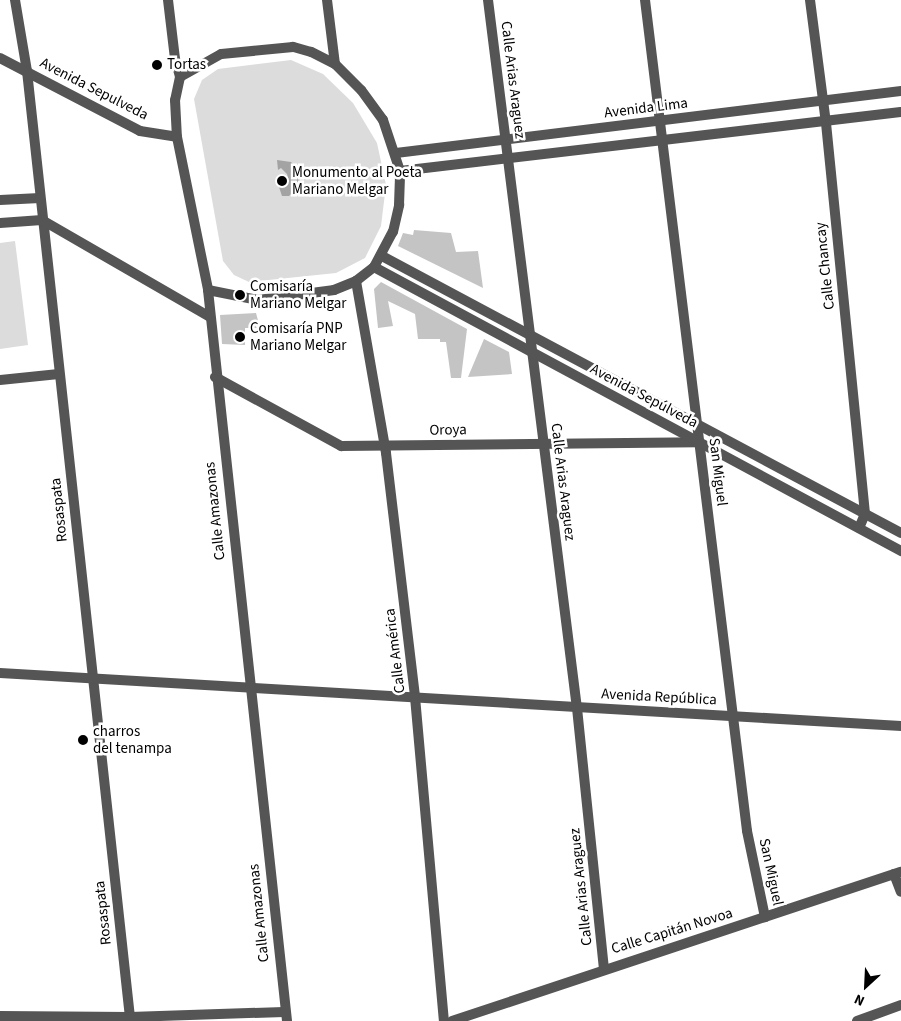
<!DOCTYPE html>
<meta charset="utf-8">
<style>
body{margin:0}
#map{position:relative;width:901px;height:1021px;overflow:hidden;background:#fff;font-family:"Source Sans 3",sans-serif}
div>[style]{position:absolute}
.green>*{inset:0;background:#dcdcdc}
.water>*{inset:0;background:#a3a3a3}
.building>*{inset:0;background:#c4c4c4}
.minor>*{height:10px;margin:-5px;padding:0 5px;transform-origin:5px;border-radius:5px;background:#555}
.tertiary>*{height:10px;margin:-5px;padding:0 5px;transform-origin:5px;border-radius:5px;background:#555}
.dots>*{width:14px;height:14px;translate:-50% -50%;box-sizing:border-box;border:2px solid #fff;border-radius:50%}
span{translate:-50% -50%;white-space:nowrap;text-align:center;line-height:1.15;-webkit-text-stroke:5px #fff;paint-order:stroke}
.poi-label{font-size:15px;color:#000}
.left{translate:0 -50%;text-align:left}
.street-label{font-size:15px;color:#000}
.north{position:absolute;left:841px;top:961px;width:50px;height:50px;-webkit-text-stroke:4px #fff;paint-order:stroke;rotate:205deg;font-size:14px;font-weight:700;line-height:20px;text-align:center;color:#000}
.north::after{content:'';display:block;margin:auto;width:18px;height:22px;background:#000;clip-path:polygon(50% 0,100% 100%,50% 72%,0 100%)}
</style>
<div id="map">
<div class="green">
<i style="clip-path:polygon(291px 60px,323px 74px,353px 103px,377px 143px,386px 185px,381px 226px,365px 258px,336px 273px,249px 282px,234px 275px,223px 261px,194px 99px,202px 80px,218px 69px)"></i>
<i style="clip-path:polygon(15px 241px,28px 345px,0 349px,0 243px)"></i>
</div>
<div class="water">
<i style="clip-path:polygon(277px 160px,291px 162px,300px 172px,299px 186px,289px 196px,282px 196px,279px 187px,285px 186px,289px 181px,287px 174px,281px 168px,278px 170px)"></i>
</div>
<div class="building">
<i style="clip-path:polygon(414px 230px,451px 233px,456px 252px,478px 251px,483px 288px,398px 246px,403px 233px,413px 235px)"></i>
<i style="clip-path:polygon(381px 282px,467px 329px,461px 378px,451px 378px,446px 342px,440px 342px,440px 339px,418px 339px,415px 314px,388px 301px,393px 326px,378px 328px,374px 289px)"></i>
<i style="clip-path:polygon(256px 313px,260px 328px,245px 328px,245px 345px,222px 344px,220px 315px)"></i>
<i style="clip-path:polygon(484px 339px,509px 352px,512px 374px,468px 377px)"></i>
</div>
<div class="minor">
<i style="left:15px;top:0;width:72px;rotate:80.4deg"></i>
<i style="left:27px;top:71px;width:952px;rotate:83.79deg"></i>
<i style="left:168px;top:0;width:59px;rotate:83.2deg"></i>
<i style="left:175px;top:59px;width:19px;rotate:74deg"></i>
<i style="left:327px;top:0;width:64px;rotate:82.9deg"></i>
<i style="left:488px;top:0;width:714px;rotate:82.84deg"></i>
<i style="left:577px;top:708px;width:261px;rotate:84.1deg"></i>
<i style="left:645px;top:0;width:837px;rotate:83deg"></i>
<i style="left:747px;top:831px;width:88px;rotate:78.2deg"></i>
<i style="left:810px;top:0;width:124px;rotate:82.6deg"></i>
<i style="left:826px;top:123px;width:393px;rotate:84.3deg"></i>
<i style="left:865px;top:514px;width:15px;rotate:113deg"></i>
<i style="left:0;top:200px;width:40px;rotate:-2.9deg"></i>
<i style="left:0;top:223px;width:42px;rotate:-4.1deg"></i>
<i style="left:42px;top:220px;width:194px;rotate:30deg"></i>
<i style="left:356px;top:281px;width:175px;rotate:80.1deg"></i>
<i style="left:386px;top:453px;width:246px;rotate:83.2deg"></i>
<i style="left:415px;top:697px;width:325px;rotate:84.9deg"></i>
<i style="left:215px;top:377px;width:144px;rotate:28.7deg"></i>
<i style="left:341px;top:446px;width:357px;rotate:-0.6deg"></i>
<i style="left:0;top:380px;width:59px;rotate:-5.8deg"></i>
<i style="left:0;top:673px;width:903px;rotate:3.37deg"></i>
<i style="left:894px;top:874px;width:19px;rotate:69deg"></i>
<i style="left:0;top:1016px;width:130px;rotate:0.4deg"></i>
<i style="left:130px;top:1017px;width:154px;rotate:-1.9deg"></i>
<i style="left:452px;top:1021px;width:473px;rotate:-18.4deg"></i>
<i style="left:857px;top:1021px;width:47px;rotate:-20deg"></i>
</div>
<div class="tertiary">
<i style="left:0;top:58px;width:158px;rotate:27.5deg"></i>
<i style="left:140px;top:131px;width:37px;rotate:9deg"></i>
<i style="left:396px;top:153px;width:509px;rotate:-7deg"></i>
<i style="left:400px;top:171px;width:504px;rotate:-6.72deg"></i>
<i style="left:382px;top:256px;width:588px;rotate:28.09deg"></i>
<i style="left:374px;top:267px;width:599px;rotate:28.32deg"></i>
<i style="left:208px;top:290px;width:51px;rotate:11.3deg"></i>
<i style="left:258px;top:300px;width:77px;rotate:-7.5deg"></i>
<i style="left:334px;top:290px;width:24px;rotate:-22deg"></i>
<i style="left:356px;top:281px;width:23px;rotate:-38deg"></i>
<i style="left:374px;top:267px;width:40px;rotate:-62deg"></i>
<i style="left:393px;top:232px;width:28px;rotate:-77deg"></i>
<i style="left:399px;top:205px;width:34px;rotate:-88deg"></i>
<i style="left:400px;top:171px;width:54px;rotate:-108.4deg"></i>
<i style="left:383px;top:120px;width:37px;rotate:-126deg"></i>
<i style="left:361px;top:90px;width:37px;rotate:-135deg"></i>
<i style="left:335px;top:64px;width:27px;rotate:-153deg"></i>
<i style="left:311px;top:52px;width:19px;rotate:-164deg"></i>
<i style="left:293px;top:47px;width:72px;rotate:174.4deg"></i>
<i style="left:221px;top:54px;width:47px;rotate:150.7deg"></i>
<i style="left:180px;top:77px;width:24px;rotate:102deg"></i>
<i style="left:175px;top:100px;width:37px;rotate:87deg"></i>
<i style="left:177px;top:137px;width:156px;rotate:78.5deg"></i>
<i style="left:208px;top:290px;width:735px;rotate:83.83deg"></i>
</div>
<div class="dots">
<i style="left:157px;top:65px;background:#000"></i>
<i style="left:282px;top:181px;background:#000"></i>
<i style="left:240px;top:295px;background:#000"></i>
<i style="left:240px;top:337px;background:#000"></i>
<i style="left:83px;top:740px;background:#000"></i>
</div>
<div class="poi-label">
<span class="left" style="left:167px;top:65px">Tortas</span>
<span class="left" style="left:292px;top:181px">Monumento al Poeta<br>Mariano Melgar</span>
<span class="left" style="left:250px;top:295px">Comisaría<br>Mariano Melgar</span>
<span class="left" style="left:250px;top:337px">Comisaría PNP<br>Mariano Melgar</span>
<span class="left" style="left:93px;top:740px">charros<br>del tenampa</span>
</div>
<div class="street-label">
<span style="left:513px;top:80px;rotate:83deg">Calle Arias Araguez</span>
<span style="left:94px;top:89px;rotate:27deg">Avenida Sepulveda</span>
<span style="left:646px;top:108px;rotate:-7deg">Avenida Lima</span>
<span style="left:825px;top:266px;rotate:-96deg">Calle Chancay</span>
<span style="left:644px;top:396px;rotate:28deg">Avenida Sepúlveda</span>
<span style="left:448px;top:430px;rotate:-1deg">Oroya</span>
<span style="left:718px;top:472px;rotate:83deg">San Miguel</span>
<span style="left:563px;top:482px;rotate:83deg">Calle Arias Araguez</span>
<span style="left:59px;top:510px;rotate:-96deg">Rosaspata</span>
<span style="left:215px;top:511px;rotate:-96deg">Calle Amazonas</span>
<span style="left:395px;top:651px;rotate:-97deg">Calle América</span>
<span style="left:659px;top:697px;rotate:3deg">Avenida República</span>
<span style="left:771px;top:872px;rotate:78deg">San Miguel</span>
<span style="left:581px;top:887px;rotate:-96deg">Calle Arias Araguez</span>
<span style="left:103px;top:913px;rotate:-96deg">Rosaspata</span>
<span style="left:259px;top:913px;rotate:-96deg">Calle Amazonas</span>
<span style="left:672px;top:931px;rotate:-17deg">Calle Capitán Novoa</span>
</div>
<div class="north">N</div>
</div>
